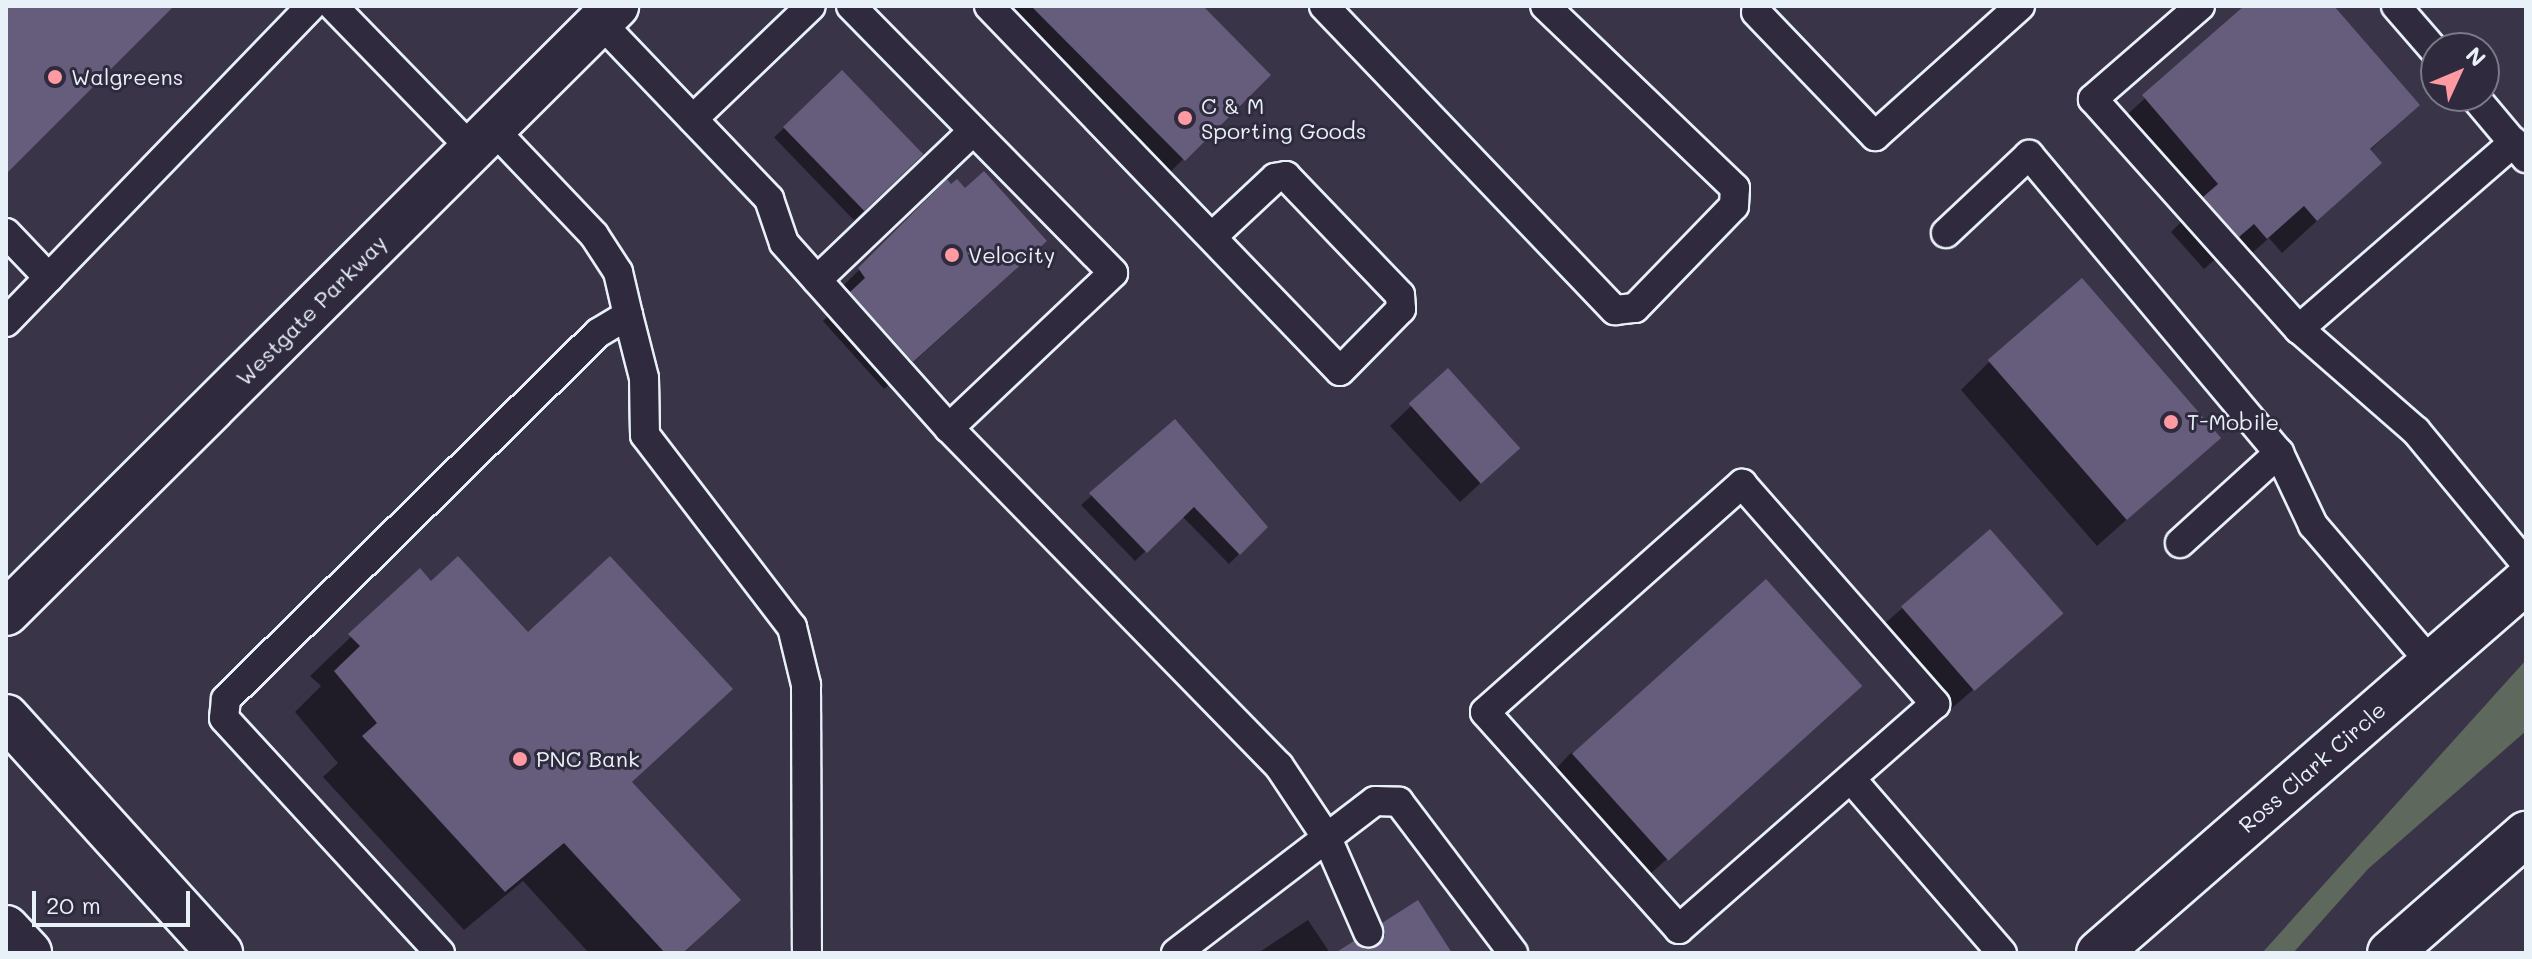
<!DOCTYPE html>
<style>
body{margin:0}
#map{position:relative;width:2532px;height:959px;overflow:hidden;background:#3a3449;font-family:Mali,sans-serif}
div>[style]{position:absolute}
.green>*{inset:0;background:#5e685c}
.shadow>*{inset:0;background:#0007;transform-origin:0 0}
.building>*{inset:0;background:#655d7b;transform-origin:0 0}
.roads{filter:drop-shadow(2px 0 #e8f1f8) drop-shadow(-2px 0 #e8f1f8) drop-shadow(0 2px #e8f1f8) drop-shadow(0 -2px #e8f1f8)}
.service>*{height:28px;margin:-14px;padding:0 14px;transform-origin:14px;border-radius:14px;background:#2f2a3d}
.secondary>*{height:44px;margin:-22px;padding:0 22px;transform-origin:22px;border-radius:22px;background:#2f2a3d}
.trunk>*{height:44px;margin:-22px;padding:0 22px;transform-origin:22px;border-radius:22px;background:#2f2a3d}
.dots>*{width:22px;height:22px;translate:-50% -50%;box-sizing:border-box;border:4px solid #2f2a3d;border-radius:50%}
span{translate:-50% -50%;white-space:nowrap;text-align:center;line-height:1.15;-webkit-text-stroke:6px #2f2a3d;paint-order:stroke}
.poi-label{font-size:22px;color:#e8f1f8}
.left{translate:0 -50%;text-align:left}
.street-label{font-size:22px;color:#e8f1f8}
.frame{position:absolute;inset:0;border:8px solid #e8f1f8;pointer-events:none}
.north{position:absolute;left:2420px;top:32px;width:80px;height:80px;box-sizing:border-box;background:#2f2a3d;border:2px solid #797a88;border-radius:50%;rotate:46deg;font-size:22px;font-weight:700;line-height:32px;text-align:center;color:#e8f1f8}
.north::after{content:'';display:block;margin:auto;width:28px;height:36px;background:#ff9aa2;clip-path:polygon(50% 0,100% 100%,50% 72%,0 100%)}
.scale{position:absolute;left:32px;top:891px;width:158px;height:36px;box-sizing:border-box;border:4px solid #e8f1f8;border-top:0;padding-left:10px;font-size:24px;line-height:28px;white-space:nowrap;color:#e8f1f8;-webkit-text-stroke:6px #2f2a3d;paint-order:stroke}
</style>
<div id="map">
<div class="green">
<i style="clip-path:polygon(2526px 660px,2526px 731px,2368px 869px,2293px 953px,2262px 953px)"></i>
</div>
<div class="shadow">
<i style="clip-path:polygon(986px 6px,1200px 6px,1268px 75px,1155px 187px)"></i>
<i style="clip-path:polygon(2247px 6px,2331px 6px,2418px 105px,2369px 151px,2380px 163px,2282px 253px,2269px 238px,2232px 271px,2219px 256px,2204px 269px,2171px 232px,2185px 218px,2109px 131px)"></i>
<i style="left:841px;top:73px;width:115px;height:93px;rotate:46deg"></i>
<i style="clip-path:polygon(947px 182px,1016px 269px,884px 389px,823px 321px,838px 306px,831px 298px)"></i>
<i style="clip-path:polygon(1989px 362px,2218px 438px,2097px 546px,1961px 390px)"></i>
<i style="clip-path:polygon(1448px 371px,1497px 468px,1460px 502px,1390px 426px)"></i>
<i style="clip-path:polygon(1175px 422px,1266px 527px,1229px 564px,1182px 516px,1135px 561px,1081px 505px)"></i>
<i style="left:1990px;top:532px;width:108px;height:156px;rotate:49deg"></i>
<i style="clip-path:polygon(420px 571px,431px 584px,528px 635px,730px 689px,630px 784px,738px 900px,684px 953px,589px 953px,523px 881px,464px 930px,323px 777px,338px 763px,295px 712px,321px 686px,310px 676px)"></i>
<i style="clip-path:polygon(1859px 687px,1630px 892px,1538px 787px,1571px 753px)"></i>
<i style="clip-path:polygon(1308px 920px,1330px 953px,1258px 953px)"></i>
<i style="clip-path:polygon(1384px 924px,1450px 953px,1340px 953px,1354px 943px,1362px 946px)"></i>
</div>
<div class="building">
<i style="clip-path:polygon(6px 6px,174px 6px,6px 174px)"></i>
<i style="clip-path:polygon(1031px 6px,1203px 6px,1271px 75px,1185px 161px)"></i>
<i style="clip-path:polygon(2244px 6px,2334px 6px,2420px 105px,2370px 149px,2382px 163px,2317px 221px,2304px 206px,2267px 239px,2254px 224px,2239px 237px,2203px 197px,2218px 184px,2142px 95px)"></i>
<i style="left:842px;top:70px;width:117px;height:82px;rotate:46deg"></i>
<i style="clip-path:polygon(984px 171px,1047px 241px,913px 362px,850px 292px,865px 278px,858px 268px,947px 179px,951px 184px,957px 179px,965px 188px)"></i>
<i style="left:2082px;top:278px;width:212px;height:125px;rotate:49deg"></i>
<i style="left:1448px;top:368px;width:108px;height:53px;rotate:48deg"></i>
<i style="clip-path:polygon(1175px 419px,1268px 527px,1240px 555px,1194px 507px,1147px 553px,1089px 493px)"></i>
<i style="left:1990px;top:529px;width:112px;height:118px;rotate:49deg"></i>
<i style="clip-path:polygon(458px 556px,528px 632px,610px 556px,733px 689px,632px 782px,741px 900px,683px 953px,665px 953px,564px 843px,505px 892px,362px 736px,377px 723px,334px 671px,360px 646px,348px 634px,420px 568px,431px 581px)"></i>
<i style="left:1766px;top:579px;width:144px;height:261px;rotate:48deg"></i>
<i style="clip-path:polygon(1418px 900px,1452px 953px,1335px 953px,1354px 941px,1365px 949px,1375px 947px,1385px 935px,1382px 923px)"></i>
</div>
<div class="roads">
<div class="service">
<i style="left:333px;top:6px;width:199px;rotate:45.8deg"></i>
<i style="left:851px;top:6px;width:374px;rotate:45.5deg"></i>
<i style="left:1113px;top:273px;width:226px;rotate:136.6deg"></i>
<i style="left:989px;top:6px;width:506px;rotate:46.12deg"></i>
<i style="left:1340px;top:371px;width:87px;rotate:-45.5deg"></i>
<i style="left:1401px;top:309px;width:14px;rotate:-94deg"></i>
<i style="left:1400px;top:295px;width:165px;rotate:-133.8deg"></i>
<i style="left:1286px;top:176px;width:11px;rotate:170deg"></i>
<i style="left:1275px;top:178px;width:86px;rotate:136.9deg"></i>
<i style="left:1324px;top:6px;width:421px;rotate:46.3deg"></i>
<i style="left:1615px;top:310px;width:20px;rotate:-6deg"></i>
<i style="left:1635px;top:308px;width:142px;rotate:-45.9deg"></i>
<i style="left:1734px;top:206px;width:18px;rotate:-87deg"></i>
<i style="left:1735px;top:188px;width:263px;rotate:-136.2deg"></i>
<i style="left:2200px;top:6px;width:142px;rotate:139deg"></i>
<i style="left:2093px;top:99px;width:309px;rotate:48.2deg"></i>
<i style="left:2299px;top:329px;width:155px;rotate:41.1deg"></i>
<i style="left:2416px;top:431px;width:173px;rotate:50.4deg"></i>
<i style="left:2396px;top:6px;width:61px;rotate:49deg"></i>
<i style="left:1756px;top:12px;width:172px;rotate:46.2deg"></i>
<i style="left:1875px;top:136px;width:195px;rotate:-41.9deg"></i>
<i style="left:600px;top:22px;width:245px;rotate:46.3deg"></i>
<i style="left:769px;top:199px;width:46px;rotate:71.2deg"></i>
<i style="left:784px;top:243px;width:248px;rotate:48.3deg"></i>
<i style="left:949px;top:428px;width:472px;rotate:45.7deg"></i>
<i style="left:1279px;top:766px;width:87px;rotate:56.3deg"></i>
<i style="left:1327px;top:838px;width:103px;rotate:66.4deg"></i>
<i style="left:2474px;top:96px;width:81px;rotate:50deg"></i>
<i style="left:693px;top:119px;width:163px;rotate:-43.8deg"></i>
<i style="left:6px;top:233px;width:62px;rotate:46.3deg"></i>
<i style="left:1946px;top:233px;width:114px;rotate:-43.2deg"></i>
<i style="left:2029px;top:155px;width:389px;rotate:50deg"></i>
<i style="left:2279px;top:453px;width:80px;rotate:64.7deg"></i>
<i style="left:2313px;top:525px;width:183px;rotate:49.4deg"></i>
<i style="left:817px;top:280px;width:216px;rotate:-43.7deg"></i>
<i style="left:628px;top:315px;width:65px;rotate:75.7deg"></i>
<i style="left:644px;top:378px;width:57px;rotate:89deg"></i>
<i style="left:645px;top:435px;width:242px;rotate:52.6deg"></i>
<i style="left:792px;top:627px;width:60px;rotate:76.4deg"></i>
<i style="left:806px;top:685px;width:268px;rotate:89.8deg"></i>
<i style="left:6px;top:322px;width:439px;rotate:-46deg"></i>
<i style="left:2299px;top:329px;width:285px;rotate:-41deg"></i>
<i style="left:1742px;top:484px;width:293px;rotate:48.7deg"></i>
<i style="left:1935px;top:704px;width:341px;rotate:138.7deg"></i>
<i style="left:1679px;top:929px;width:291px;rotate:-131.8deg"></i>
<i style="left:1485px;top:712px;width:344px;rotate:-41.6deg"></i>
<i style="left:2180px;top:543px;width:134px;rotate:-42.3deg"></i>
<i style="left:1852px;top:780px;width:229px;rotate:49.1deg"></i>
<i style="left:440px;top:953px;width:319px;rotate:-132.6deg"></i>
<i style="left:224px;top:718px;width:19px;rotate:-84deg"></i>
<i style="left:226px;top:699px;width:522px;rotate:-44.53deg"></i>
<i style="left:598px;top:333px;width:35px;rotate:-31deg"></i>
<i style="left:628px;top:315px;width:44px;rotate:-103.1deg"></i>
<i style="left:618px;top:272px;width:44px;rotate:-123deg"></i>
<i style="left:594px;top:235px;width:146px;rotate:-133.6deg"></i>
<i style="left:1176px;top:953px;width:250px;rotate:-37.4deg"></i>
<i style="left:1375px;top:801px;width:24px;rotate:2deg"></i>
<i style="left:1399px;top:802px;width:189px;rotate:52.9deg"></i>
</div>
<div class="secondary">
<i style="left:6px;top:613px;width:861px;rotate:-44.86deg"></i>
</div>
<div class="trunk">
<i style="left:6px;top:717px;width:319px;rotate:47.8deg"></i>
<i style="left:6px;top:928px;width:34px;rotate:47deg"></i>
<i style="left:2099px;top:953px;width:566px;rotate:-41.06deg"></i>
<i style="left:2390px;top:953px;width:181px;rotate:-41.2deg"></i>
</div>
</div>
<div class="dots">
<i style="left:55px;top:77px;background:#ff9aa2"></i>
<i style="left:1185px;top:118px;background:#ff9aa2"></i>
<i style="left:952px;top:255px;background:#ff9aa2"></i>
<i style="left:2171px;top:422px;background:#ff9aa2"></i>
<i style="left:520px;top:759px;background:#ff9aa2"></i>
</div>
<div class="poi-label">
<span class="left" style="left:71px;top:77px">Walgreens</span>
<span class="left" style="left:1201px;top:118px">C &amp; M<br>Sporting Goods</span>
<span class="left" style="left:968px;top:255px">Velocity</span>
<span class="left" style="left:2187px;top:422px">T-Mobile</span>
<span class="left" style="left:536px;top:759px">PNC Bank</span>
</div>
<div class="street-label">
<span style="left:311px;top:310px;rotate:-45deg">Westgate Parkway</span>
<span style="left:2312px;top:767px;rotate:-41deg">Ross Clark Circle</span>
</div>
<div class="frame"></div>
<div class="north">N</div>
<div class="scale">20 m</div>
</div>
